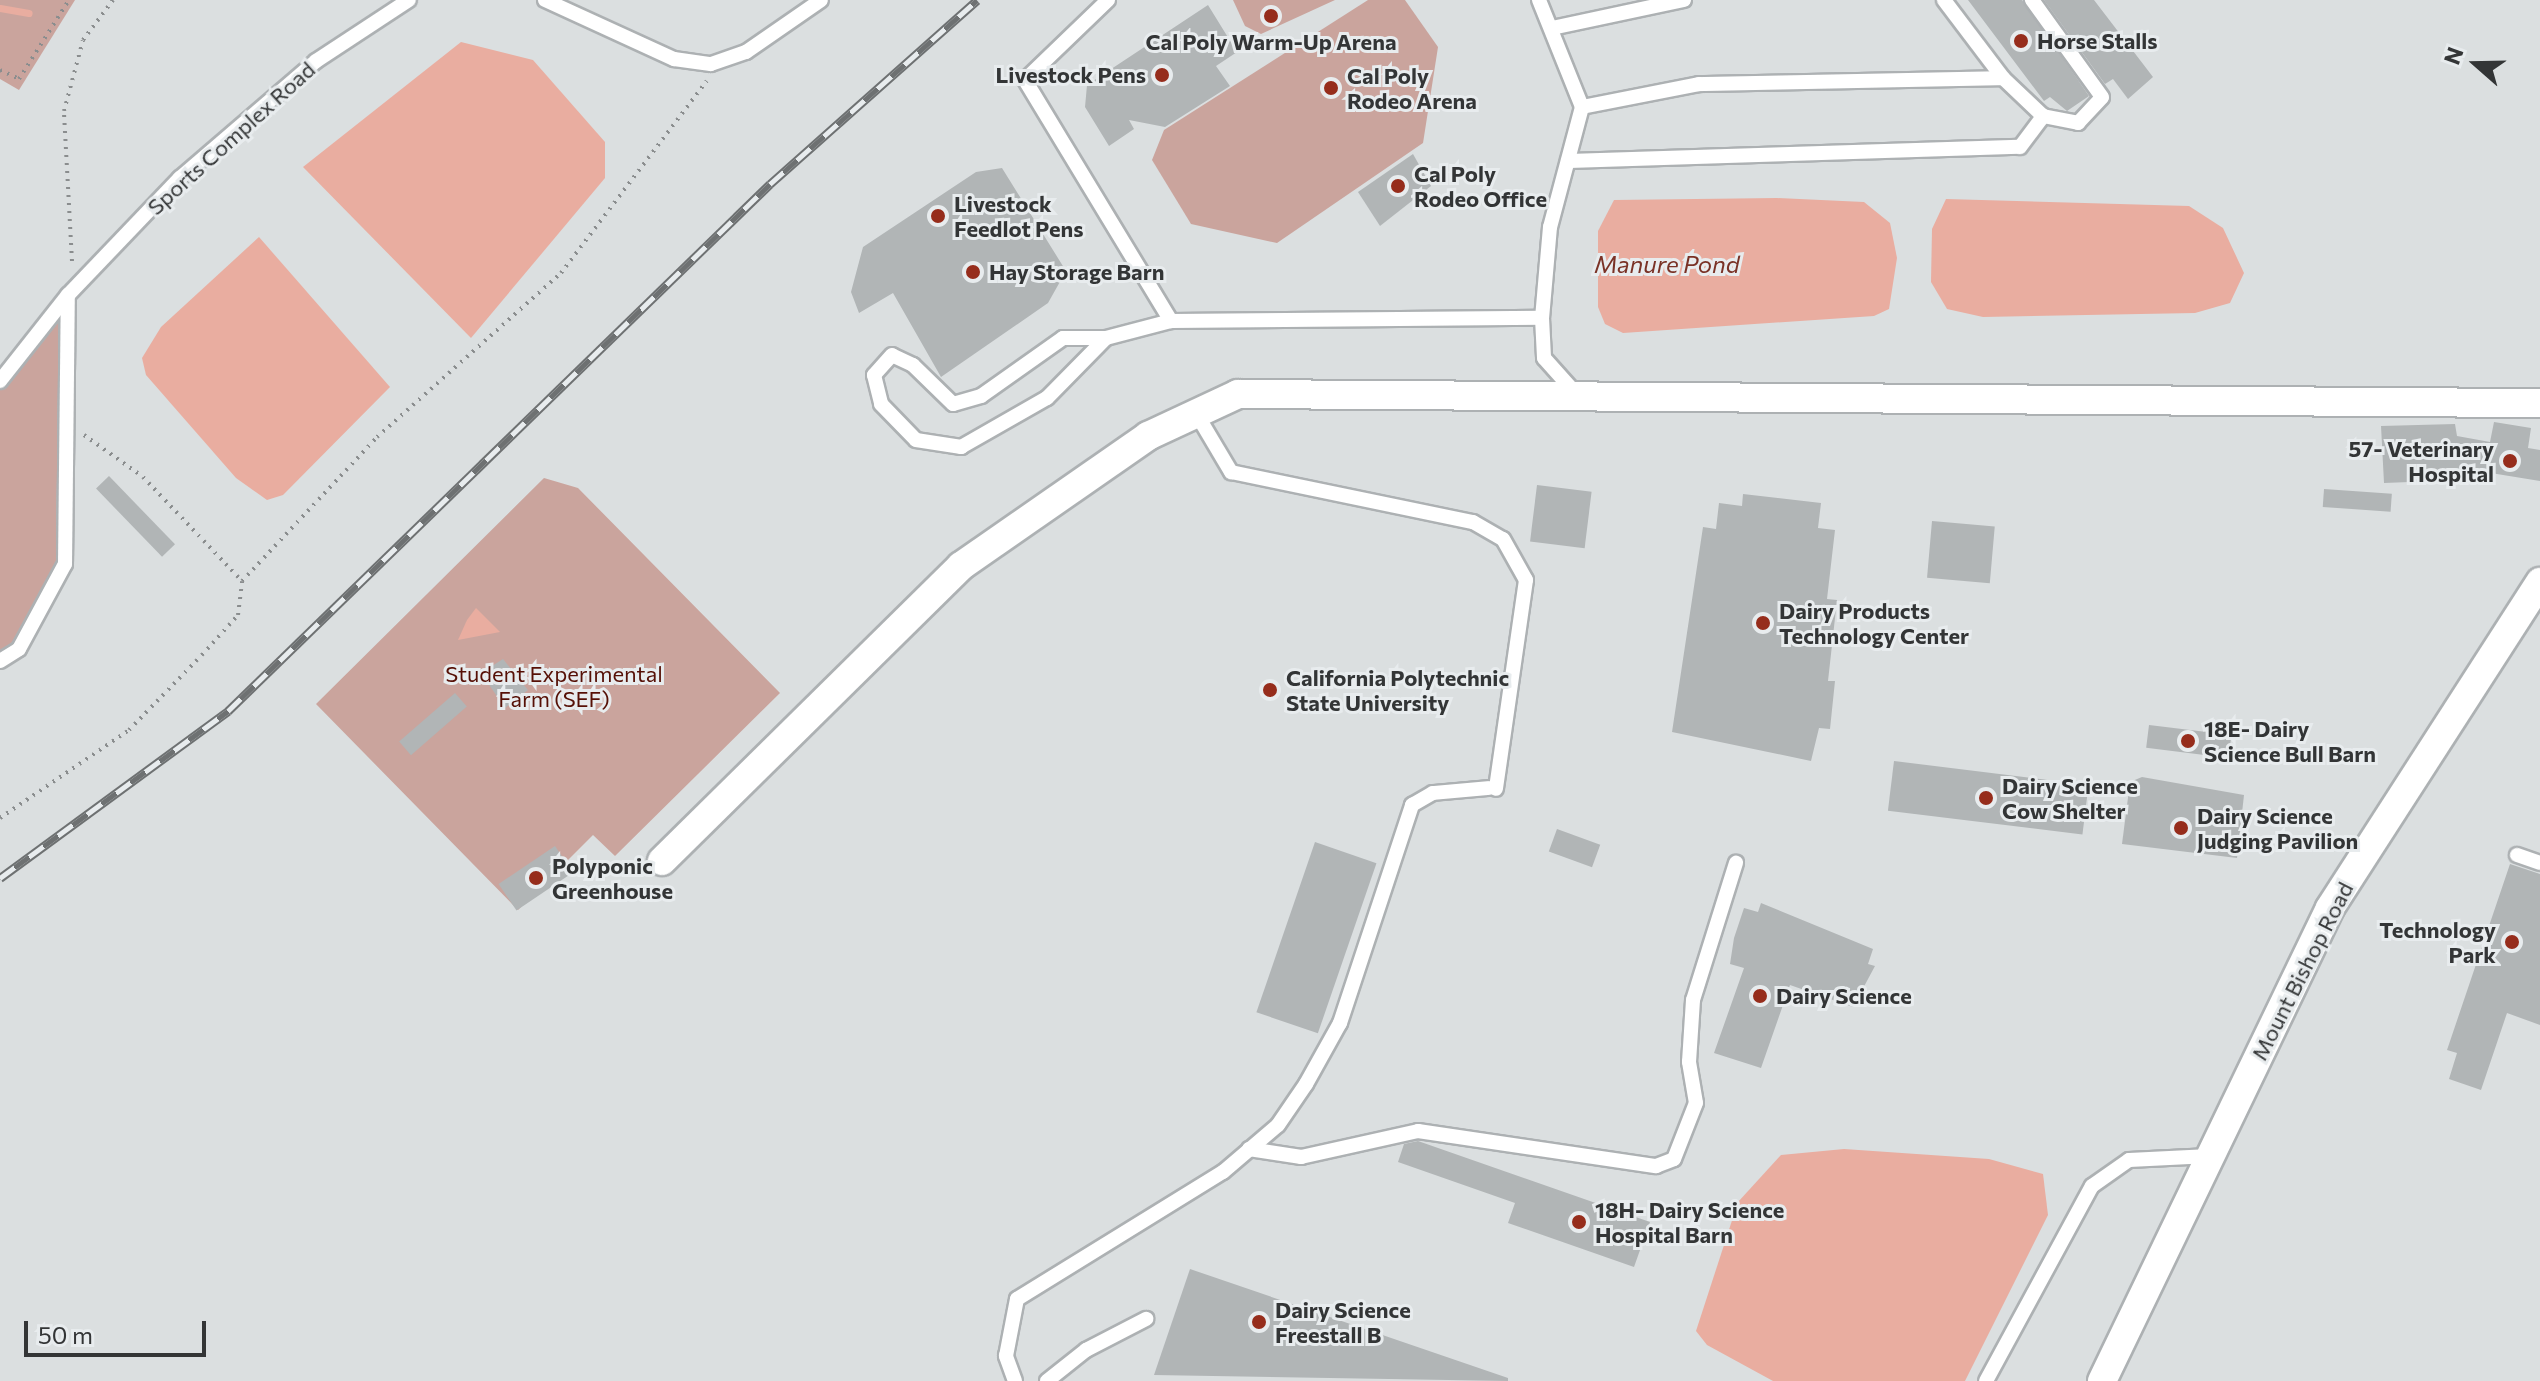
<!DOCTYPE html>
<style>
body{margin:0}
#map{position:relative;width:2540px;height:1381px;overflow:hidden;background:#dbdfe0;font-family:Commissioner,sans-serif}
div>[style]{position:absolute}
.green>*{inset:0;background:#caa49d}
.water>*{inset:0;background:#e9ada0}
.stream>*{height:7px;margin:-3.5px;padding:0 3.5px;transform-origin:3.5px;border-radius:3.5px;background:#e9ada0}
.building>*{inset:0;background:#b1b5b6;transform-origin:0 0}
.path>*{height:4px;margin-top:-2px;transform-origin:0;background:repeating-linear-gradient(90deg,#8a8d8e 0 2px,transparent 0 8px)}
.roads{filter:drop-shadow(2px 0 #adb1b3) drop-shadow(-2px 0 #adb1b3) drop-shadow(0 2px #adb1b3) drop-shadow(0 -2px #adb1b3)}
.lane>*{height:14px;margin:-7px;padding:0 7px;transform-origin:7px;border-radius:7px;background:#fff}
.street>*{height:28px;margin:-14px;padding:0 14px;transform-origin:14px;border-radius:14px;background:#fff}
.rail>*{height:9px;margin-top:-4.5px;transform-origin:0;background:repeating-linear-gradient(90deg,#e8ecee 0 18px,#6e7172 0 36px);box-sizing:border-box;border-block:2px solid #6e7172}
.dots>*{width:22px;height:22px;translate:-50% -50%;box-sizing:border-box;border:4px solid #e8ecee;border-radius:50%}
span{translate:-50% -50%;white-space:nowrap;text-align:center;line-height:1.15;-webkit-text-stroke:6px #e8ecee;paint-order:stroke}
.poi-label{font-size:22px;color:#333536;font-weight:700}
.left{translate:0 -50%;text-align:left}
.right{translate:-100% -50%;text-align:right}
.street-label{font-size:22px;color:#333536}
.park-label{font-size:22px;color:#561006}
.water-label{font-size:24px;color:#7a3226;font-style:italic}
.north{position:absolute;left:2436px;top:24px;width:80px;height:80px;-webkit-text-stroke:6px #e8ecee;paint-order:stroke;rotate:290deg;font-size:22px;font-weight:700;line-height:32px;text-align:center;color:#333536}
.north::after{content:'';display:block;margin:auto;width:28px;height:36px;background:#333536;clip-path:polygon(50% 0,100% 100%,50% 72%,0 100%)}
.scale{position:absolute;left:24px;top:1321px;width:182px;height:36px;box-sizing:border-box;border:4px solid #333536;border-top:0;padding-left:10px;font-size:24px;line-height:28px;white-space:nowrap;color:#333536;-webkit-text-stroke:6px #e8ecee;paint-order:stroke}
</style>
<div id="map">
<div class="green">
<i style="clip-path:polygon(0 0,75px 0,19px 90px,0 79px)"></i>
<i style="clip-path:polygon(1233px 0,1335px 0,1261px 34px,1245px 26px)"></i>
<i style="clip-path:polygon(1368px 0,1405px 0,1438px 47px,1423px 143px,1277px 243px,1191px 224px,1152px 160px,1164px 130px)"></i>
<i style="clip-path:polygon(59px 316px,56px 562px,10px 647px,0 652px,0 390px)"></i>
<i style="clip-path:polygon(544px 478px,578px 488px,780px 693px,615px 856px,593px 835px,518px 910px,316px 704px)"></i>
</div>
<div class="water">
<i style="clip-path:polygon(461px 42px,533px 60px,605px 142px,605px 178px,471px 338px,303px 167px)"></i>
<i style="clip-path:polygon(1777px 198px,1864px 202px,1890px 223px,1897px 258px,1889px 309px,1874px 316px,1623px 333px,1605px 324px,1598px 307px,1598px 231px,1614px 200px)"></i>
<i style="clip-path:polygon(1946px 199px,2189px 206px,2223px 228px,2244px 273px,2230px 303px,2195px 313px,1983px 317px,1947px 309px,1931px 282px,1932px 229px)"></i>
<i style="clip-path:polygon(259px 237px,390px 387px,283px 495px,267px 500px,236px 478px,146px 375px,142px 358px,161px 327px)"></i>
<i style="clip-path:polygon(476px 608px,500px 632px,458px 640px,467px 620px)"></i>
<i style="clip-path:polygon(1844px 1149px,1989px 1159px,2043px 1174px,2048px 1215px,1965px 1381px,1773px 1381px,1707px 1345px,1696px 1331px,1738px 1202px,1781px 1155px)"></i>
</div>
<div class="stream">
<i style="left:0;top:8px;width:29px;rotate:10deg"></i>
</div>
<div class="building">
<i style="clip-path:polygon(1968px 0,2022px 0,2089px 96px,2067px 111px,2050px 97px,2044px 101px)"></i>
<i style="clip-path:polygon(2044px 0,2094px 0,2153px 77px,2128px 99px,2113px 79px,2105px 84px)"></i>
<i style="clip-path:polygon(1208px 5px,1237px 52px,1216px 66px,1230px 86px,1165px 127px,1129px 120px,1134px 129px,1109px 146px,1085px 107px,1087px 85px)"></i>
<i style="clip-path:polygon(1413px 154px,1431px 186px,1380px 226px,1358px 192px)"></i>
<i style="clip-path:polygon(1002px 168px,1066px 271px,1048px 303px,941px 377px,893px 293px,859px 313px,851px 292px,863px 247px,976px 172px)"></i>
<i style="clip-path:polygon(2494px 422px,2531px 428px,2528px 448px,2540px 450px,2540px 481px,2460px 468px,2460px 480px,2384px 483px,2381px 426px,2455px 424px,2457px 436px,2490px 442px)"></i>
<i style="left:109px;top:476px;width:95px;height:18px;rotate:46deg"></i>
<i style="left:1537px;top:485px;width:55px;height:57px;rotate:7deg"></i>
<i style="left:2324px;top:489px;width:68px;height:18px;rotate:4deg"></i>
<i style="clip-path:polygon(1743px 494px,1821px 503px,1818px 528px,1835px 530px,1827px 599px,1837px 600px,1828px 681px,1835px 681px,1830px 729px,1819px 728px,1811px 761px,1672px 732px,1703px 527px,1716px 529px,1719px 503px,1742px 506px)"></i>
<i style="left:1932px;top:521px;width:63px;height:57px;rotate:5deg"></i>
<i style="clip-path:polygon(503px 659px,528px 690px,505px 708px,481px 673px)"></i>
<i style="left:455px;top:693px;width:18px;height:74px;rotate:49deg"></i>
<i style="left:2149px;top:725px;width:83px;height:23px;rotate:7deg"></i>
<i style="left:1894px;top:761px;width:196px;height:50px;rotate:7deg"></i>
<i style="clip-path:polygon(2142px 777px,2244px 795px,2237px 858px,2122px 844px,2130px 782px)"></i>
<i style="left:1557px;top:829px;width:46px;height:24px;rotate:20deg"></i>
<i style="left:1315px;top:842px;width:65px;height:180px;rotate:19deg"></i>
<i style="left:555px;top:846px;width:32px;height:68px;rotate:56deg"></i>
<i style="clip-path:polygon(2510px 864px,2540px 874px,2540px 1025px,2507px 1013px,2481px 1090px,2449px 1079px,2457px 1053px,2447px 1050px)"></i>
<i style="clip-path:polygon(1761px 903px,1873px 949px,1868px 964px,1875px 966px,1853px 1007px,1790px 985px,1761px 1068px,1714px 1053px,1744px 968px,1730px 964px,1734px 938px,1744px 908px,1758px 912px)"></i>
<i style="clip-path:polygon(1418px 1141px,1650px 1222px,1634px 1267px,1508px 1223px,1515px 1203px,1398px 1162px,1404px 1144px)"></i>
<i style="clip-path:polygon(1190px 1269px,1508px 1378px,1508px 1381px,1154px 1375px)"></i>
</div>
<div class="path">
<i style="left:0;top:70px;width:21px;rotate:25deg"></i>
<i style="left:19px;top:79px;width:93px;rotate:-57.7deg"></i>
<i style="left:72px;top:261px;width:150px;rotate:-93.1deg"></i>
<i style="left:64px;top:111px;width:73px;rotate:-75deg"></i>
<i style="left:83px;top:40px;width:50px;rotate:-53.1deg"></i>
<i style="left:84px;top:435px;width:72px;rotate:35.4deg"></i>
<i style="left:143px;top:477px;width:144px;rotate:46.4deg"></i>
<i style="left:0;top:818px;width:156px;rotate:-34.3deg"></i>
<i style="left:129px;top:730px;width:105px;rotate:-45.8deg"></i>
<i style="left:202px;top:655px;width:54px;rotate:-48deg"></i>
<i style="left:238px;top:615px;width:34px;rotate:-83deg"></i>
<i style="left:242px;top:581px;width:197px;rotate:-46.8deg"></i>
<i style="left:377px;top:437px;width:246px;rotate:-41.7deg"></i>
<i style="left:561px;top:273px;width:241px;rotate:-52.8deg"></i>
</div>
<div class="roads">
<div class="lane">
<i style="left:545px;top:0;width:142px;rotate:24.6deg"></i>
<i style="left:674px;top:59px;width:37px;rotate:8deg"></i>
<i style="left:711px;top:64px;width:37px;rotate:-19deg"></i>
<i style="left:746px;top:52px;width:91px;rotate:-34.7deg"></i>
<i style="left:1108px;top:0;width:115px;rotate:136.1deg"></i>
<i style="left:1025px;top:80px;width:282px;rotate:58.8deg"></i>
<i style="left:1171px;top:321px;width:371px;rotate:-0.5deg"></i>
<i style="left:1539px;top:0;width:115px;rotate:68.1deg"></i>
<i style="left:1582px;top:107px;width:124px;rotate:104.9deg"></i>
<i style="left:1550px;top:227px;width:91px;rotate:95deg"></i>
<i style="left:1542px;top:318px;width:40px;rotate:87.1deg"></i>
<i style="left:1544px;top:358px;width:51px;rotate:48.2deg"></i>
<i style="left:1944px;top:0;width:98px;rotate:52.9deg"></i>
<i style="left:1552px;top:28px;width:135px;rotate:-12deg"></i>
<i style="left:1582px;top:107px;width:119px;rotate:-11.1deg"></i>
<i style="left:1699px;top:84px;width:304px;rotate:-1.1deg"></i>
<i style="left:2003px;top:78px;width:55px;rotate:43.5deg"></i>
<i style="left:2043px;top:116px;width:36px;rotate:11deg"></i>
<i style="left:2078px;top:123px;width:35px;rotate:-47deg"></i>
<i style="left:2102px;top:97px;width:120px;rotate:-125.8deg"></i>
<i style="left:1568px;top:161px;width:452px;rotate:-1.8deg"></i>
<i style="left:2020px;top:147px;width:39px;rotate:-53deg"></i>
<i style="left:1106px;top:338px;width:43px;rotate:180deg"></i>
<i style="left:1063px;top:338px;width:100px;rotate:144.7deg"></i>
<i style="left:981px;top:396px;width:29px;rotate:164deg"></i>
<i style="left:953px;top:404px;width:56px;rotate:-135.7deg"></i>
<i style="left:913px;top:365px;width:23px;rotate:-155deg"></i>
<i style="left:892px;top:355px;width:27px;rotate:132deg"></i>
<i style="left:874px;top:375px;width:30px;rotate:76deg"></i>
<i style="left:881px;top:404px;width:50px;rotate:45.8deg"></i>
<i style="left:916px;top:440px;width:46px;rotate:8.8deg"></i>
<i style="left:961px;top:447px;width:99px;rotate:-29.7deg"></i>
<i style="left:1047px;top:398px;width:84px;rotate:-45.5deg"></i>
<i style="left:1106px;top:338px;width:67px;rotate:-14.7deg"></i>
<i style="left:0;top:381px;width:110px;rotate:-51.7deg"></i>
<i style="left:68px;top:295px;width:162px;rotate:-46.3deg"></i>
<i style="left:180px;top:178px;width:179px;rotate:-40.7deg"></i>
<i style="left:316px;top:61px;width:111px;rotate:-33.3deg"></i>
<i style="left:1196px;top:413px;width:69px;rotate:59.3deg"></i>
<i style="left:1231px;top:472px;width:247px;rotate:11.7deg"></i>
<i style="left:1473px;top:522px;width:34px;rotate:30deg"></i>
<i style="left:1503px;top:539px;width:47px;rotate:60.7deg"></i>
<i style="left:1526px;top:580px;width:211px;rotate:98.2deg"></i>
<i style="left:0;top:661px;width:22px;rotate:-32deg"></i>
<i style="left:19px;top:649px;width:97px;rotate:-61.6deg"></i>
<i style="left:65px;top:564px;width:268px;rotate:-89.4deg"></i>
<i style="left:2517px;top:855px;width:24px;rotate:19deg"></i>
<i style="left:1249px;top:1149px;width:53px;rotate:8.7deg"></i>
<i style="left:1301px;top:1157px;width:120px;rotate:-12.5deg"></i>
<i style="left:1418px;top:1131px;width:241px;rotate:8.4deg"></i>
<i style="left:1656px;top:1166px;width:19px;rotate:-21deg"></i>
<i style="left:1674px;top:1159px;width:60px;rotate:-68.6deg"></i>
<i style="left:1696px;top:1103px;width:42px;rotate:-99.7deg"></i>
<i style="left:1689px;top:1062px;width:62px;rotate:-86.3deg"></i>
<i style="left:1693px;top:1000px;width:144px;rotate:-72.6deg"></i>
<i style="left:1015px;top:1381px;width:27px;rotate:-110deg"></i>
<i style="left:1006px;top:1356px;width:58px;rotate:-79.1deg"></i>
<i style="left:1017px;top:1299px;width:242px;rotate:-31.7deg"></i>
<i style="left:1223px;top:1172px;width:72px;rotate:-40.5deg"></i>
<i style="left:1278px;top:1125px;width:50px;rotate:-55.7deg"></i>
<i style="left:1306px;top:1084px;width:70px;rotate:-60.9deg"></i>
<i style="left:1340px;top:1023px;width:230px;rotate:-71.7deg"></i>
<i style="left:1412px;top:805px;width:24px;rotate:-30deg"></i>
<i style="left:1433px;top:793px;width:56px;rotate:-5.1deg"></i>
<i style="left:1047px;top:1381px;width:50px;rotate:-38.5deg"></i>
<i style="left:1086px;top:1350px;width:68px;rotate:-27.3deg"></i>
<i style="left:1986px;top:1381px;width:222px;rotate:-61.5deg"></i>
<i style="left:2092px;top:1186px;width:45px;rotate:-35.1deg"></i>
<i style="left:2129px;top:1160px;width:81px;rotate:-2.8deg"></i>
</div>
<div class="street">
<i style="left:662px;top:861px;width:420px;rotate:-44.6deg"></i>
<i style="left:961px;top:566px;width:228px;rotate:-34.8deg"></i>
<i style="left:1148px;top:436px;width:99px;rotate:-25deg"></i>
<i style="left:1238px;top:394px;width:1302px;rotate:0.4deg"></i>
<i style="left:2102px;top:1381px;width:525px;rotate:-64.26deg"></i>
<i style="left:2330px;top:908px;width:388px;rotate:-57.2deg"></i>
</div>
</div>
<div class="rail">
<i style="left:0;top:878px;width:283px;rotate:-36.2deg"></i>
<i style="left:228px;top:711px;width:756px;rotate:-44.2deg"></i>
<i style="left:770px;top:184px;width:277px;rotate:-41.6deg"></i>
</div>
<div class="dots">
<i style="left:1271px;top:16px;background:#962d1c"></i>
<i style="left:2021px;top:41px;background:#962d1c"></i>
<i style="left:1162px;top:75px;background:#962d1c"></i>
<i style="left:1331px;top:88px;background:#962d1c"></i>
<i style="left:1398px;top:186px;background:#962d1c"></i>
<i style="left:938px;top:216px;background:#962d1c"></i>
<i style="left:973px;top:272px;background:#962d1c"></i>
<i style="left:2510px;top:461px;background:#962d1c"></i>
<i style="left:1763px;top:623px;background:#962d1c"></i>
<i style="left:1270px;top:690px;background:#962d1c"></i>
<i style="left:2188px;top:741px;background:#962d1c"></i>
<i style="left:1986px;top:798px;background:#962d1c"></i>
<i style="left:2181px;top:828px;background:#962d1c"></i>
<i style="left:536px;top:878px;background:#962d1c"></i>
<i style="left:2512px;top:942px;background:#962d1c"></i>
<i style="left:1760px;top:996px;background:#962d1c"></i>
<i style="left:1579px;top:1222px;background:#962d1c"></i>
<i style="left:1259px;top:1322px;background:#962d1c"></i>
</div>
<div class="poi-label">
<span class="left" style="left:2037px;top:41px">Horse Stalls</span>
<span style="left:1271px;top:42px">Cal Poly Warm-Up Arena</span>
<span class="right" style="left:1146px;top:75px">Livestock Pens</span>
<span class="left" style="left:1347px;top:88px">Cal Poly<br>Rodeo Arena</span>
<span class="left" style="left:1414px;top:186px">Cal Poly<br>Rodeo Office</span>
<span class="left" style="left:954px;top:216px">Livestock<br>Feedlot Pens</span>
<span class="left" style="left:989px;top:272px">Hay Storage Barn</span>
<span class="right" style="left:2494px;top:461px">57- Veterinary<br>Hospital</span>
<span class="left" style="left:1779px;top:623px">Dairy Products<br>Technology Center</span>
<span class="left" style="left:1286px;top:690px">California Polytechnic<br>State University</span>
<span class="left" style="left:2204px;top:741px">18E- Dairy<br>Science Bull Barn</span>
<span class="left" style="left:2002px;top:798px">Dairy Science<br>Cow Shelter</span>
<span class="left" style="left:2197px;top:828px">Dairy Science<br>Judging Pavilion</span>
<span class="left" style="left:552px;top:878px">Polyponic<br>Greenhouse</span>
<span class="right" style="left:2496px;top:942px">Technology<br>Park</span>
<span class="left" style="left:1776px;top:996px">Dairy Science</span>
<span class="left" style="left:1595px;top:1222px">18H- Dairy Science<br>Hospital Barn</span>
<span class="left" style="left:1275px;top:1322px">Dairy Science<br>Freestall B</span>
</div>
<div class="street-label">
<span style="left:231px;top:138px;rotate:-42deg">Sports Complex Road</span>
<span style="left:2302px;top:971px;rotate:-63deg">Mount Bishop Road</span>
</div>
<div class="park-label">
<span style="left:554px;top:686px">Student Experimental<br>Farm (SEF)</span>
</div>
<div class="water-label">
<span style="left:1667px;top:264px">Manure Pond</span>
</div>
<div class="north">N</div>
<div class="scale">50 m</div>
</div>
